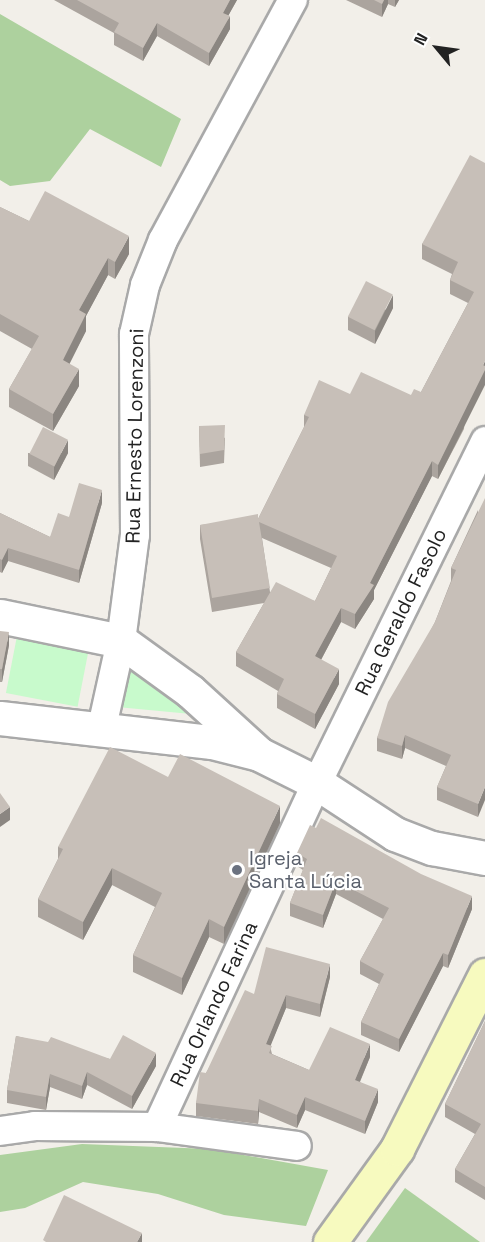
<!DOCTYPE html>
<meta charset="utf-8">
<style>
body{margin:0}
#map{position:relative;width:485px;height:1242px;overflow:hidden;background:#f2efe9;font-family:"Space Grotesk",sans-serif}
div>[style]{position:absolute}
.forest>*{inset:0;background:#add19e}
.park>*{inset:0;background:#c8facc;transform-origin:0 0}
.roads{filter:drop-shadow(2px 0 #a9a9a9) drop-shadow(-2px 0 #a9a9a9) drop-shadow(0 2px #a9a9a9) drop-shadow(0 -2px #a9a9a9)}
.minor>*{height:28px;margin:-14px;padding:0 14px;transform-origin:14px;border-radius:14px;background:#fff}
.tertiary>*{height:33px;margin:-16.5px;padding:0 16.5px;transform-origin:16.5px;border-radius:16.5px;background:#fff}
.secondary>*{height:33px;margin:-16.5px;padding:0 16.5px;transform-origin:16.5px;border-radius:16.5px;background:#f7fabf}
.wall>*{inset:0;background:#aba49e}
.shaded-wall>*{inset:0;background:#8b8681}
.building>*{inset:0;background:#c7bfb8;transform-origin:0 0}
.dots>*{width:16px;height:16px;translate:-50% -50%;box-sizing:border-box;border:3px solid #fff;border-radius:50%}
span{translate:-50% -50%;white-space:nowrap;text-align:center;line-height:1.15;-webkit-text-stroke:4.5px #fff;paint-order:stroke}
.street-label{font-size:20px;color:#222}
.worship-label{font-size:20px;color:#5b616d}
.left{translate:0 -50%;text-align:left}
.north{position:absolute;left:407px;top:18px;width:60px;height:60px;-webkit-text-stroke:4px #fff;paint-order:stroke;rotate:299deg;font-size:16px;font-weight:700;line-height:24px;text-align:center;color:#222}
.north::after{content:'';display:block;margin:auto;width:21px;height:27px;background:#222;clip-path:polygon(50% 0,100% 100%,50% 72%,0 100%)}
</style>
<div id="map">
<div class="forest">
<i style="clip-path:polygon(0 14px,181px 119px,161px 167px,90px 129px,50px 181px,10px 186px,0 180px)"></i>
<i style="clip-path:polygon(82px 1144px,210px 1149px,328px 1170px,306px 1226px,224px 1215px,158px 1194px,83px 1182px,25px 1208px,0 1212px,0 1155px)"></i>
<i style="clip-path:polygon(405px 1188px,480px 1242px,366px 1242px)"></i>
</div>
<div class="park">
<i style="left:17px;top:636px;width:73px;height:58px;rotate:11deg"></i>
<i style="clip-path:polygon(125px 662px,191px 714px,117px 707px)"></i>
</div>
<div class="roads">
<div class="minor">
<i style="left:102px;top:727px;width:88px;rotate:-77.5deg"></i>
<i style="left:121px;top:641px;width:107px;rotate:-82.5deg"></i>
<i style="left:135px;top:535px;width:201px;rotate:-90.3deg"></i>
<i style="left:134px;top:334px;width:50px;rotate:-77.3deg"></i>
<i style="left:145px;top:285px;width:48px;rotate:-68.2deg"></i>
<i style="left:163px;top:240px;width:273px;rotate:-61.6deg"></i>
<i style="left:157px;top:1127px;width:379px;rotate:-65.1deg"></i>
<i style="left:317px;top:783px;width:381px;rotate:-63.8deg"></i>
<i style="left:0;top:1131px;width:35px;rotate:-8deg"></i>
<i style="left:35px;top:1126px;width:122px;rotate:0.5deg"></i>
<i style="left:157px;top:1127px;width:141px;rotate:7.7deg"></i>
</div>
<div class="tertiary">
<i style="left:0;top:616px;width:124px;rotate:11.7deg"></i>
<i style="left:121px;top:641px;width:85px;rotate:35.9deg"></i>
<i style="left:190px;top:691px;width:89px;rotate:42.3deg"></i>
<i style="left:0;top:718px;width:213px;rotate:6.5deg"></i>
<i style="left:212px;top:742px;width:49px;rotate:14.3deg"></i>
<i style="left:259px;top:754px;width:65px;rotate:26.6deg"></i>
<i style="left:317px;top:783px;width:93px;rotate:33.2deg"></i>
<i style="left:395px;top:834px;width:40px;rotate:21deg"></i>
<i style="left:432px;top:848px;width:54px;rotate:10.7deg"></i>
</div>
<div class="secondary">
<i style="left:330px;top:1242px;width:115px;rotate:-54.2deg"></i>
<i style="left:397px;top:1149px;width:195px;rotate:-63.2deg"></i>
</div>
</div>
<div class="wall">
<i style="clip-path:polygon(54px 0,237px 0,228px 16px,230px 29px,209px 66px,157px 36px,143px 61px,114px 45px,114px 33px)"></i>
<i style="clip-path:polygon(346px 0,399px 0,395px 7px,388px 4px,382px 17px)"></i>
<i style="clip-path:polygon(evenodd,485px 163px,464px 429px,438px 479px,432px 476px,374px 590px,374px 599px,355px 629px,341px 622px,321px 660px,339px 684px,315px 729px,277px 708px,277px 694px,278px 691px,236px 666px,236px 652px,264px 603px,212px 612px,200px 539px,200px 525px,258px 519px,304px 427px,304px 415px,350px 394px,411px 395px,421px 392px,468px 303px,450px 294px,450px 280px,452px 274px,422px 259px,422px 244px,485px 163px,262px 538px,331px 568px,315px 601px,270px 592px,262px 538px)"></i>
<i style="clip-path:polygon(0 207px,29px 221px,129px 254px,115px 279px,108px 275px,86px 316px,86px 331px,69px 363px,79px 386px,53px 431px,9px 407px,9px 389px,32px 349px,0 331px)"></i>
<i style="clip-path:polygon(393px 308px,375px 344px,348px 330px,348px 317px)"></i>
<i style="clip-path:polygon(199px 426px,225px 438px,224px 463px,200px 467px)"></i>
<i style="clip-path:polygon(28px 453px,68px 453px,54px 480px,28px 466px)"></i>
<i style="clip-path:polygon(102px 503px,79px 583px,8px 561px,2px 573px,0 572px,0 513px,50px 537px,69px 517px)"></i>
<i style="clip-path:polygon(478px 510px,478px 817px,437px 800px,437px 787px,446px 766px,405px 748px,402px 759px,377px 751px,377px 738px,435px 622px,451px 581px,451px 568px)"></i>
<i style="clip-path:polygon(0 631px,9px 645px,2px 682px,0 682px)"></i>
<i style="clip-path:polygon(168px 777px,280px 823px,224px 944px,209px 937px,182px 995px,133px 972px,133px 955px,155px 907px,112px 885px,83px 940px,38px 917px,38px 899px,58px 859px,58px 847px)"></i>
<i style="clip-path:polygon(297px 853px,472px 909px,448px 968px,443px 966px,399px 1052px,361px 1035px,361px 1022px,379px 984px,360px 974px,360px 961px,383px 919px,336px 894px,323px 928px,290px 916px,290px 903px,303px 870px,297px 866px)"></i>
<i style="clip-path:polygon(330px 977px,320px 1017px,286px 1008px,270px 1046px,272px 1054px,309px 1070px,370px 1057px,360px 1082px,378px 1102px,365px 1134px,305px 1110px,297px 1128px,259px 1112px,258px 1124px,196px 1116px,196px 1103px,206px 1073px,254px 994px)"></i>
<i style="clip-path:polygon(485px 1021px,485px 1200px,455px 1182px,455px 1169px,475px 1134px,445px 1117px,445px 1104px)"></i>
<i style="clip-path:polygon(16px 1036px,110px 1059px,156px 1066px,132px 1109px,87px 1085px,82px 1099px,50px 1087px,46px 1110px,7px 1103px,7px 1090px)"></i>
</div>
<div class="shaded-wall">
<i style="clip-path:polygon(230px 0,237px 0,223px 25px,223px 13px)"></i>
<i style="clip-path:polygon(384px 0,388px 0,388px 4px,382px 17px,382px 4px)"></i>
<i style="clip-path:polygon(395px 0,399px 0,395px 7px)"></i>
<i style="clip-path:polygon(230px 16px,230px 29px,209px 66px,209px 53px)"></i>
<i style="clip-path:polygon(157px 23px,157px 36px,143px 61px,143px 48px)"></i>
<i style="clip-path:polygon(129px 236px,129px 254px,115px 279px,115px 262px)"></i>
<i style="clip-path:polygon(108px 258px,108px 275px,86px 316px,86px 331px,63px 377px,63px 360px,79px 310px)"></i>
<i style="clip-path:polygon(393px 295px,393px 308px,375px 344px,375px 331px)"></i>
<i style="clip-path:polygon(485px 361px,485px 385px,438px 479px,438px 465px)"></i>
<i style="clip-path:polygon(79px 369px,79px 386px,53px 431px,53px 414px)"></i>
<i style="clip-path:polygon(68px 440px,68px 453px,54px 480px,54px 467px)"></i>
<i style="clip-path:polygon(432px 461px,432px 476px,374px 590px,374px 599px,355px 629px,355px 614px,370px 583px)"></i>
<i style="clip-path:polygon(102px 490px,102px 503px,79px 583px,79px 570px)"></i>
<i style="clip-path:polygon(8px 548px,8px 561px,2px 573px,2px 560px)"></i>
<i style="clip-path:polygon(341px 608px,341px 622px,315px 671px,315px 656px)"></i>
<i style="clip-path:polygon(9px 632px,9px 645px,2px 682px,2px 669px)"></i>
<i style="clip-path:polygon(339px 669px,339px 684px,315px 729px,315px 714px)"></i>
<i style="clip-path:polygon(405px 735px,405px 748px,402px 759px,402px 746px)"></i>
<i style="clip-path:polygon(485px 787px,485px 800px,478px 817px,478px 804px)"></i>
<i style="clip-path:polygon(280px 806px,280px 823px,224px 944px,224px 927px)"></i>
<i style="clip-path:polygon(10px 807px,10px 820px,0 827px,0 814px)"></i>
<i style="clip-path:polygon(112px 868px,112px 885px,83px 940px,83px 922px)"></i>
<i style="clip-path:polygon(336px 881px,336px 894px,323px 928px,323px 915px)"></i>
<i style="clip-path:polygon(472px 896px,472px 909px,448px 968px,448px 955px)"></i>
<i style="clip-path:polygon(209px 919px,209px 937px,182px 995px,182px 978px)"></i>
<i style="clip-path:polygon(443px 953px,443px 966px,399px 1052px,399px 1039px)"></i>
<i style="clip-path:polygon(330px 964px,330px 977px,320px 1017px,320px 1004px)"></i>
<i style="clip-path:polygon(286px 995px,286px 1008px,266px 1057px,266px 1044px)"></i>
<i style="clip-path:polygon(370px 1044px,370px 1057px,355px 1093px,355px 1080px)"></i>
<i style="clip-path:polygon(156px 1053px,156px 1066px,132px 1109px,132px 1096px)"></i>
<i style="clip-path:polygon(87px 1072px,87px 1085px,82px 1099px,82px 1086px)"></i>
<i style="clip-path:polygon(50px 1074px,50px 1087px,46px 1110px,46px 1097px)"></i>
<i style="clip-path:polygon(378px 1089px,378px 1102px,365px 1134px,365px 1121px)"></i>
<i style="clip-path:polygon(305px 1097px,305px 1110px,297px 1128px,297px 1115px)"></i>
<i style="clip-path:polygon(259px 1099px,259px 1112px,258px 1124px,258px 1111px)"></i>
<i style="clip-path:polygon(142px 1233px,142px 1242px,137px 1242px)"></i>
</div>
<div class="building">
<i style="clip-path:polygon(77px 0,230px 0,223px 13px,230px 16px,209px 53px,157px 23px,143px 48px,114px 32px,119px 23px)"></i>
<i style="clip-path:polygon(374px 0,384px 0,382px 4px)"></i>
<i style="clip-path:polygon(470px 155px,485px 163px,485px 361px,483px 365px,485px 366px,485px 370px,438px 465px,432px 461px,370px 583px,374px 585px,355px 614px,341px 608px,315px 656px,339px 669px,315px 714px,277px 694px,284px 679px,236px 652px,276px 582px,315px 601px,337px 556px,259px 522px,270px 588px,212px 598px,200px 525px,258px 514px,258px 519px,309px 417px,304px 415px,319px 380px,350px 394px,361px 372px,411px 395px,414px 389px,421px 392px,474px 292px,450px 280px,458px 262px,422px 244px)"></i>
<i style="clip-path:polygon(45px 191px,129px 236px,115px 262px,108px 258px,79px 310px,86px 314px,63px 360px,79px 369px,53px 414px,9px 389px,39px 336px,0 314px,0 207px,29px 221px)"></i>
<i style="left:366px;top:281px;width:30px;height:40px;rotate:27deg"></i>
<i style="clip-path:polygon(225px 425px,224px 450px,200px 454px,199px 426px)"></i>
<i style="left:43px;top:427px;width:28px;height:30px;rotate:27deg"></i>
<i style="clip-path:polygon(79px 483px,102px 490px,79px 570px,8px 548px,2px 560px,0 559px,0 513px,50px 537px,58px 513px,69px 517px)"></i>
<i style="clip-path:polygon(485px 498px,485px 787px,478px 804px,437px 787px,451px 755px,405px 735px,402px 746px,377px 738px,388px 702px,435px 622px,456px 570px,451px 568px)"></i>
<i style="clip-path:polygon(0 631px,9px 632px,2px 669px,0 669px)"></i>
<i style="clip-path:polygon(110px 747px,168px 777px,180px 754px,280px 806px,224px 927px,209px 919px,182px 978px,133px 955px,162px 893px,112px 868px,83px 922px,38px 899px,63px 849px,58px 847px)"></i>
<i style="clip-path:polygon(0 793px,10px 807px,0 814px)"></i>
<i style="clip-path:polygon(321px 818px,421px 874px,472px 896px,448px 955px,443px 953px,399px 1039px,361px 1022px,384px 974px,360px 961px,389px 908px,336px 881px,323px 915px,290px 903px,307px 859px,297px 853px,310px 825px,316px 828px)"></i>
<i style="clip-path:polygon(266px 947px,330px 964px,320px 1004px,286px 995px,266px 1044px,272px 1046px,269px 1053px,309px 1070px,330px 1027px,370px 1044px,355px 1080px,378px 1089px,365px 1121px,305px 1097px,297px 1115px,259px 1099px,258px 1111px,196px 1103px,200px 1072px,206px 1073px,245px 990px,254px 994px)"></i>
<i style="clip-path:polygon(485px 1021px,485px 1187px,455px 1169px,481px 1124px,445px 1104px)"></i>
<i style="clip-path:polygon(123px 1035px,156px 1053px,132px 1096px,87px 1072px,82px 1086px,50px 1074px,46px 1097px,7px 1090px,16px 1036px,48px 1042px,51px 1037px,110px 1059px)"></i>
<i style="clip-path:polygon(64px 1195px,142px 1233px,137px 1242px,46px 1242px,43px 1240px)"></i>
</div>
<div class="dots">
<i style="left:237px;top:870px;background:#6b7280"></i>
</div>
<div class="street-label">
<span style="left:135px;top:436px;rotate:-89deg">Rua Ernesto Lorenzoni</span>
<span style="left:401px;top:612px;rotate:-64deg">Rua Geraldo Fasolo</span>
<span style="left:214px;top:1004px;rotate:-65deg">Rua Orlando Farina</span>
</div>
<div class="worship-label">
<span class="left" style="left:249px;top:870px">Igreja<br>Santa Lúcia</span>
</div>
<div class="north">N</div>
</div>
